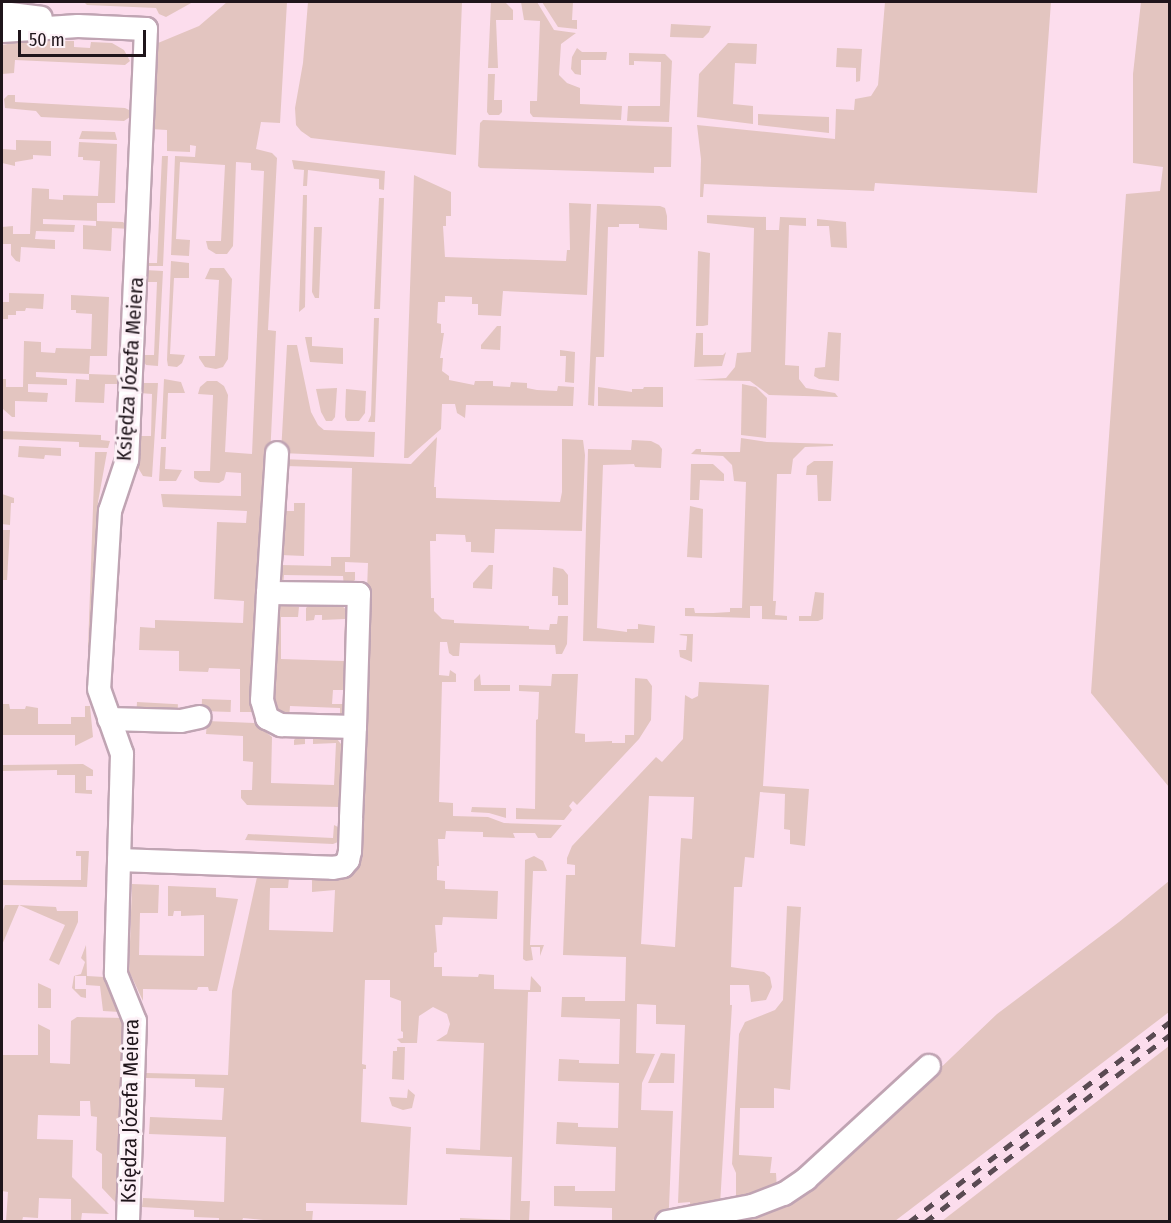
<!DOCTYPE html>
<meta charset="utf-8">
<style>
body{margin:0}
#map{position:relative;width:1171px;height:1223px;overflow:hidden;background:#fcdded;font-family:"Fira Sans Condensed",sans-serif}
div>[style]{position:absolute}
.green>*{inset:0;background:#e3c5c0;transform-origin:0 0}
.roads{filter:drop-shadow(2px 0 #c0a4b3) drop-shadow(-2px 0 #c0a4b3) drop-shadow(0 2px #c0a4b3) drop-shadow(0 -2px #c0a4b3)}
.minor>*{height:22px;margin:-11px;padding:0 11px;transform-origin:11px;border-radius:11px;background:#fff}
.rail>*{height:4.5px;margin-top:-2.25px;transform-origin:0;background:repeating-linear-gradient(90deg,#5a4b53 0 10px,transparent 0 20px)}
span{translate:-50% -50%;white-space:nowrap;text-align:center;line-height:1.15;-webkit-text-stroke:6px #fdf1f7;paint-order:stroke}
.street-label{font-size:21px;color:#1f151b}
.frame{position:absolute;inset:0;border:3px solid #1f151b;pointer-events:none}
.scale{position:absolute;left:18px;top:30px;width:128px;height:27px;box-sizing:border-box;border:3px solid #1f151b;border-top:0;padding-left:8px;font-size:18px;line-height:21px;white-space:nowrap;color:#1f151b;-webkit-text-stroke:4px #fdf1f7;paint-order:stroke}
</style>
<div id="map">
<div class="green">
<i style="clip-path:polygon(84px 2px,193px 2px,166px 17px,159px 14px,156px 8px,87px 5px)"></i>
<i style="clip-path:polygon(227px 2px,287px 2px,280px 123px,261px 122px,256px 149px,272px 153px,277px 158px,268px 330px,276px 331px,258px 712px,240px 712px,240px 669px,209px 668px,208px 672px,179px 671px,179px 651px,139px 650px,140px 627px,155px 628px,155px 620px,243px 623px,244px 601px,214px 599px,217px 522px,246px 523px,247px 511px,163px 507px,161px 494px,241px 496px,241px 473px,226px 472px,224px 480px,219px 483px,200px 482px,194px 478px,194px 471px,210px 471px,213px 395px,198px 394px,200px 387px,207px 381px,217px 381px,224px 386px,228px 395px,225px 452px,252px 454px,264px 171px,251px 170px,251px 163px,236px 162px,233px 246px,227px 254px,216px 254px,208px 249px,206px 241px,221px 241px,225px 165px,180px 162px,176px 239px,190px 240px,189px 256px,171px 255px,175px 156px,195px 157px,196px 146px,190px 145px,190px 152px,167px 151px,167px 130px,150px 129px,158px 43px,199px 26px)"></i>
<i style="clip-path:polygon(308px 2px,462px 2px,456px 155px,311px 138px,301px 131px,296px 125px,295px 108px,303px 63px)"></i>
<i style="clip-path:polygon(491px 2px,505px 2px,513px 10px,513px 20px,496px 20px,498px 68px,488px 68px)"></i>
<i style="clip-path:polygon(521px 2px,537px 2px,554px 30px,576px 33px,561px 44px,559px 75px,567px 83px,580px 88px,580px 104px,622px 106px,621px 120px,533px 117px,530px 113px,530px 101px,537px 101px,540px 21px,524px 20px)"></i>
<i style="clip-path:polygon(542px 2px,573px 2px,572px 20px,577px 20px,577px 29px,558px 27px)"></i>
<i style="clip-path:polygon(885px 2px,1051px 2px,1037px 193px,875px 183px,874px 191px,704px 184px,703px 197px,700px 197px,701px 159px,697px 125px,835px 139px,836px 109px,854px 110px,855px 99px,871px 96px,878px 85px)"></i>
<i style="clip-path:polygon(1141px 2px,1170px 2px,1169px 787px,1091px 693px,1126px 194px,1160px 191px,1163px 167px,1133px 163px,1133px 74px)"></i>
<i style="clip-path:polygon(671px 24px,690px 25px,711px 26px,709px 32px,703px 38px,670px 37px)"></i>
<i style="clip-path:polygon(30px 40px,74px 41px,74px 47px,90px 48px,91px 42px,112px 43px,124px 50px,130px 61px,125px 65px,15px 60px,14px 73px,2px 74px,2px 45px)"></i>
<i style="clip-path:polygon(728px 43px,757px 44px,756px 64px,735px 63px,733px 104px,753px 106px,753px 124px,697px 117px,699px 74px)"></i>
<i style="clip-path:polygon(577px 48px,582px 52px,607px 52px,606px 60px,581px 60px,581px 75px,575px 74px,571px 69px,572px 57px)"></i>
<i style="clip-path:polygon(837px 48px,862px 49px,860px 81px,856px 82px,856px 68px,836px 67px)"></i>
<i style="clip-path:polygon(629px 53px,665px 54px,672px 61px,669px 122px,627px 121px,628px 106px,660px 106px,661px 62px,634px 61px,634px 65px,629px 65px)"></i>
<i style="clip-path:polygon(488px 74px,495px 74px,494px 100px,502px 100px,502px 112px,499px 115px,489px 115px,487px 112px)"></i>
<i style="clip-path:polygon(8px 95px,15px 95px,15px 102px,125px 108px,129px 110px,130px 117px,124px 121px,41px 117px,36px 111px,5px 108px,4px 99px)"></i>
<i style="clip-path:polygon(758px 114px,829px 117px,829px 133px,758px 125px)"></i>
<i style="clip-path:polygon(483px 120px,672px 127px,671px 167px,654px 167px,654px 173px,480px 168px,478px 166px,480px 123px)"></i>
<i style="clip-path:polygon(82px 131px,115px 132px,117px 140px,79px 139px)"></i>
<i style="clip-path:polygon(16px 140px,51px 141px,51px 156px,33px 155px,33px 159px,15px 162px,15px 166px,2px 163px,2px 149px,16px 150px)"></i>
<i style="clip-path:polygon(79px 142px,117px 144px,115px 203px,97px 203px,97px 221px,123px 222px,130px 229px,112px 228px,111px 251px,83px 249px,83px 225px,96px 226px,96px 221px,43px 219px,43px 224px,75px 225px,74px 232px,36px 231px,35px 239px,55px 240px,55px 249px,21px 247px,20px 262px,16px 261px,11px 255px,11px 244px,2px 244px,2px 227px,13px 226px,13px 234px,30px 234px,32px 188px,49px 189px,49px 199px,63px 200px,63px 195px,98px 196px,100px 161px,83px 160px,83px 157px,78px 157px)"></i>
<i style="clip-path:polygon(162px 156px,168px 156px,163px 266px,145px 266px,145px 263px,157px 263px)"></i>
<i style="clip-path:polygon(292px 160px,385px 171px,384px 190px,379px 189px,379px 179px,308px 170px,307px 186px,303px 186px,304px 170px,294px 169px)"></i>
<i style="clip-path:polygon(414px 175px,451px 192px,451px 216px,446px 216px,446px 226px,443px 226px,445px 257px,566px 261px,567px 250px,570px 250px,569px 203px,591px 204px,587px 295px,503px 291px,501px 316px,478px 315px,478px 304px,472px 304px,472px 297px,445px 296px,445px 302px,438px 302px,437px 323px,441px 324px,441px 333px,444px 333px,440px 358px,443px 358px,442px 371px,449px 376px,449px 380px,474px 385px,475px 381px,493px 381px,493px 386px,510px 387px,511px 382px,527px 383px,527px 388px,537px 390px,557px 391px,558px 386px,574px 387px,573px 406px,466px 405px,465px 418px,457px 413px,455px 404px,442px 404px,441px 429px,408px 458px,404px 458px)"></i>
<i style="clip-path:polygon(303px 195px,307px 195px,305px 307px,299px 312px)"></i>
<i style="clip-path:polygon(379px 198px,384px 198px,380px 309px,374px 309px)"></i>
<i style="clip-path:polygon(597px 204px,660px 206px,665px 208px,667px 216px,667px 230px,639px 228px,639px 224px,619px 224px,619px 227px,608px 227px,604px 357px,596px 357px,594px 406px,588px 405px)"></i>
<i style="clip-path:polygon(707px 215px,766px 217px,766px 230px,779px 230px,780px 217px,806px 218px,806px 226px,789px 225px,785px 365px,799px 366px,799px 379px,806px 388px,835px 393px,838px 397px,769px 395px,750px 381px,694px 380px,726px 378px,735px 367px,737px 353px,751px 352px,754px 228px,707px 223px)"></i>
<i style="clip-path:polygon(817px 219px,846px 222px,847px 248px,831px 247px,829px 226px,817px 226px)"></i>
<i style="clip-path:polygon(314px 227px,322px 227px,319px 298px,315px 298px,312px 292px)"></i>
<i style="clip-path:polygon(698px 251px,710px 253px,708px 325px,703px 326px,696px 326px)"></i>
<i style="clip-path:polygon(171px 261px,189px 263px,189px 278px,174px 278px,170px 354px,185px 355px,182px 363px,177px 367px,168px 366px,167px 360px)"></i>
<i style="clip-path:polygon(210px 268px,224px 268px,232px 279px,228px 359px,223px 367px,216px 369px,205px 367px,199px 358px,199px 356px,215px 356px,219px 280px,205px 279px)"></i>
<i style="clip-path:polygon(145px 270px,163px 271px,158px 366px,146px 365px,141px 358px,141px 355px,154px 355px,157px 282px,145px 282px)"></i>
<i style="clip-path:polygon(9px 293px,44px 294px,43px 309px,26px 308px,25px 311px,16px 311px,16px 315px,8px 315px,8px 319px,3px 319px,2px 302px,9px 302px)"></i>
<i style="clip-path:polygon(71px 295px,109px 297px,107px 356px,90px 356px,89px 374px,116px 375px,122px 379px,123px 384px,105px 384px,104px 403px,75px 402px,76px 379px,89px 380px,89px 374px,36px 372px,36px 377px,67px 379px,67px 385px,28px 384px,28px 392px,48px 393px,47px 402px,15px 401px,15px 417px,12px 417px,3px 409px,2px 379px,6px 379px,6px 387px,23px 387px,24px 341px,41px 342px,41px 352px,55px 353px,56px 348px,91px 349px,92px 314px,76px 313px,76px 310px,71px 310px)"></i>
<i style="clip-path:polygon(374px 318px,379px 318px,375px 422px,368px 422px,371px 415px)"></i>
<i style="clip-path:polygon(497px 326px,501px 326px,500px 350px,481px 349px,481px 345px)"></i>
<i style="clip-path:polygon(828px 332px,841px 333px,839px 381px,819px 379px,814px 376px,815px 368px,825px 367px)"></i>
<i style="clip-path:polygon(696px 333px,703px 333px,703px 355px,723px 355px,726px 352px,722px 366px,694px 367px)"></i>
<i style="clip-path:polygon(305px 337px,312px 337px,312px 346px,343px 348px,343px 364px,310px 362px)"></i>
<i style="clip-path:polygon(287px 345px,297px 345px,311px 412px,318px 425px,324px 430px,375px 432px,374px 457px,281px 453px)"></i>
<i style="clip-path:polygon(560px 350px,575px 352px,574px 383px,565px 382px,566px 356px,560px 356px)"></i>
<i style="clip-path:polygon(164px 379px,181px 382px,185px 393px,168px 393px,166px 439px,161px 439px)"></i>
<i style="clip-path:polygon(142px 383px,158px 383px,152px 477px,143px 476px,137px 466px,138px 436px,151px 436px,152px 394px,140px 393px)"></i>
<i style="clip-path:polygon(742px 384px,756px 387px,767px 398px,766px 438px,741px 435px)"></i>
<i style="clip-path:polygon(598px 387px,632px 392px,632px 389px,643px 389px,644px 387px,663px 387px,663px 407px,598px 406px)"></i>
<i style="clip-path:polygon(337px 388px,335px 417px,332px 421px,326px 421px,321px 412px,316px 389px)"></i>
<i style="clip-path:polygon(346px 389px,366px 391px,365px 413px,359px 421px,347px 421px,345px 417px)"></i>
<i style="clip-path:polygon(2px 431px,101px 435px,101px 440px,110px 441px,108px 448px,79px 447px,79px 442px,2px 439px)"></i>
<i style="clip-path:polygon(437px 437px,434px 487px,436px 487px,436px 498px,560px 502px,562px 492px,562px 439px,583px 440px,585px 455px,582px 531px,495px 529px,494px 553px,471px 552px,471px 542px,466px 542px,465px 535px,436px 534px,436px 541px,430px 541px,431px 598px,434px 598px,434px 611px,442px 619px,454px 620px,454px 623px,529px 626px,529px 629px,549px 630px,550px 624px,557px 624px,558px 616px,568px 616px,567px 644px,562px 654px,556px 654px,555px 645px,460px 643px,459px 656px,453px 656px,449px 653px,447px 642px,440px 642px,439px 675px,449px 676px,450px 670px,456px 674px,456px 682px,442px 682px,439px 802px,453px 803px,453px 816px,488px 817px,504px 823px,562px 825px,551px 838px,538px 838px,535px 833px,513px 833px,515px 838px,483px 837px,483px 832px,446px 831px,445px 839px,438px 839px,439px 866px,437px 866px,437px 880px,445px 881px,445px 889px,498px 891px,497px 919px,443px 917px,442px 925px,435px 925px,437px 952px,434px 953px,434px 967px,442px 967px,442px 976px,478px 977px,479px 974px,494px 975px,494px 989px,530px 990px,531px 976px,541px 987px,541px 992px,528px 992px,521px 1201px,530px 1201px,529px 1221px,460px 1221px,460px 1218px,510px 1220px,512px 1157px,446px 1154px,446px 1148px,480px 1150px,484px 1043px,436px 1041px,447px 1034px,450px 1024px,447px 1014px,433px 1007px,419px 1016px,417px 1043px,401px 1043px,397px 1039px,403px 1038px,403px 1032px,401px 1031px,401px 1001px,390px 997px,390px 980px,365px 980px,362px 1064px,366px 1065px,366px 1069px,363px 1069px,361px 1122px,411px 1127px,407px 1205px,306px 1203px,306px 1211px,313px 1211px,312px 1222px,273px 1221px,243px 1218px,242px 1221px,219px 1221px,219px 1218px,194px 1217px,194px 1210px,142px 1207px,143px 1198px,224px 1202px,226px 1137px,149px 1134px,150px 1117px,222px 1120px,224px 1088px,195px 1087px,195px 1079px,146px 1078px,146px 1073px,228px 1075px,232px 991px,257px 877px,289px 878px,288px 888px,270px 888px,269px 930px,333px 932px,335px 890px,312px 892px,312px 875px,357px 856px,368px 563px,345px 562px,345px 572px,355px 572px,355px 580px,344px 588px,343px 576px,284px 575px,283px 587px,279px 586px,280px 565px,331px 566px,331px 557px,350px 557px,352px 468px,286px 466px,281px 459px,411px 464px)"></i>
<i style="clip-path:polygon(741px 438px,767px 442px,833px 444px,833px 446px,805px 447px,793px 459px,791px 474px,777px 474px,773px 601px,776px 601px,775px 615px,787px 616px,787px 620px,762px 619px,762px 606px,750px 606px,750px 618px,685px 616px,685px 608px,694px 608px,695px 613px,713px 613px,730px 612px,730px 608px,742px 608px,746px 482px,734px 481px,732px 465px,723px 456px,691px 454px,696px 449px,701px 449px,701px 452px,740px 452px)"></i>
<i style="clip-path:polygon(632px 440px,651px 441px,659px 445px,662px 449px,661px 468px,635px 467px,634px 464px,603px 465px,597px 628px,627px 632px,627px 629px,638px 629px,638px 624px,655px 626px,654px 643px,583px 641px,588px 449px,631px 450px)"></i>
<i style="clip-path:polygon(19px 446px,61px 448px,61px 456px,45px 455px,44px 459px,18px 457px)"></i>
<i style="clip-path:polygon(161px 447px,166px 447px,165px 469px,182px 470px,176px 481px,159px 481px)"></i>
<i style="clip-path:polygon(95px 452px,107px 452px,98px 502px,91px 645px,88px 648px)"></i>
<i style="clip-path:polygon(833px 461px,831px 501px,818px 501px,817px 475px,806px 475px,807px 466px,814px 461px)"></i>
<i style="clip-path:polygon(691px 464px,713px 464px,724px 474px,724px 481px,700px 480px,699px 500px,690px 500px)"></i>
<i style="clip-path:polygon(2px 494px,14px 498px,14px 503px,11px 503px,10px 525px,2px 524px)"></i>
<i style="clip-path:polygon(294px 503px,305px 503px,304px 556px,281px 555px,283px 511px,294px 511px)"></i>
<i style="clip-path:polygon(690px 506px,703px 509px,702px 558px,687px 557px)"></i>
<i style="clip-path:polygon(2px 530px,10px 530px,7px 580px,2px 580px)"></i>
<i style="clip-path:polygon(489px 565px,493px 565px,492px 589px,473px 588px,473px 583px)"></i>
<i style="clip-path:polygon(553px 567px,563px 569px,568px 575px,568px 605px,558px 605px,558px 596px,552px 596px)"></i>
<i style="clip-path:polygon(815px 592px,824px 593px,823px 619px,818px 621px,799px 621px,799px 616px,811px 616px)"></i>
<i style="clip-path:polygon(281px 605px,299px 607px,298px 617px,281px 617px,281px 659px,344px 661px,345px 619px,322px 620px,322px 615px,315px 615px,314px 620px,306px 621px,306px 608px,308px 606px,342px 606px,348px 611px,346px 690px,333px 690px,332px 704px,346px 704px,345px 718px,340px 720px,340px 708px,290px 706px,289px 719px,271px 712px,278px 607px)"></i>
<i style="clip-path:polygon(681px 634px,693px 634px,692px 662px,680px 657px,679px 650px,686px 650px,687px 639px,687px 636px,679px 635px)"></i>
<i style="clip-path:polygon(480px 674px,481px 685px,510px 685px,510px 691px,474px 691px,474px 680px)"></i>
<i style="clip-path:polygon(552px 674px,578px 674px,575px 733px,585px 734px,585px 742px,612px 741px,612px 743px,625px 743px,625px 735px,634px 735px,635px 678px,647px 679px,652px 686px,651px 720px,639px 739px,577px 805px,573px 801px,569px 806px,572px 810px,564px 820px,516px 819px,516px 808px,535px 809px,536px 720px,538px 719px,539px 692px,519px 691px,519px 685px,551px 686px)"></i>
<i style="clip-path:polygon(evenodd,699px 682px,769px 685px,763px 786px,809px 789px,805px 846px,790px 844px,790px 830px,784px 829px,785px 794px,760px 792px,754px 858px,745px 857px,742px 887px,734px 887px,731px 967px,764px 972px,770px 977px,772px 987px,766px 1000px,751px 1002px,749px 985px,730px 985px,730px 1005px,732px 1005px,720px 1205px,690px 1210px,690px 1202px,678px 1203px,685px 1025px,656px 1024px,656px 1005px,637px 1004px,636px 1053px,655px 1054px,642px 1083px,641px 1110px,673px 1111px,669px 1207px,667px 1215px,649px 1221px,612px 1221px,612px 1208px,554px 1206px,554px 1186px,575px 1186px,575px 1191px,615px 1191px,616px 1147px,556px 1144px,557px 1122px,578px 1123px,578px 1127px,618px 1128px,619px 1083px,558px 1081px,559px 1059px,579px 1060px,579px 1063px,619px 1064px,620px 1019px,561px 1017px,562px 997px,585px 997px,585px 1001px,625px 1001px,626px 957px,563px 955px,566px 875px,575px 875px,575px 865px,567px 864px,567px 858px,572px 846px,656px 757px,662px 762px,683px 739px,685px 695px,692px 699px,698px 696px,699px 682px,649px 796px,694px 797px,692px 839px,681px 838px,675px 947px,641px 944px,649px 796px)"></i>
<i style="left:202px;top:699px;width:29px;height:12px;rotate:2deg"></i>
<i style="left:137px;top:702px;width:41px;height:10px;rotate:3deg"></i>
<i style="clip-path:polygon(2px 704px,9px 704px,10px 709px,25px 709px,26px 706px,38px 708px,38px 724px,71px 724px,71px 717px,85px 717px,85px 706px,90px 706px,93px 737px,75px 746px,75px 735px,2px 735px)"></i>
<i style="clip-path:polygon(207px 721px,254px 723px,272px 737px,271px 783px,334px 785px,336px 743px,313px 744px,313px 739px,305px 739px,305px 744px,294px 745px,294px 740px,297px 737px,337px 739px,341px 744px,340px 807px,247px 805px,241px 798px,241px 790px,252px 790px,253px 762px,243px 761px,243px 736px,206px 734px)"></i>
<i style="clip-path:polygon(83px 764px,93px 770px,93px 776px,86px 776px,86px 790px,92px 790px,92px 794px,75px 793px,75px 775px,57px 775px,57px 770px,2px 771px,2px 765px)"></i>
<i style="clip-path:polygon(472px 807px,506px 808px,506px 818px,489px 813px,471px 812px)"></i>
<i style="clip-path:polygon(334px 825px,338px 827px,338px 842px,333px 844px,245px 840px,248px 834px,333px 838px)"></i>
<i style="clip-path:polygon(76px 851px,89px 851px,87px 887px,2px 885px,2px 880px,81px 880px,81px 856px,76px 856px)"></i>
<i style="clip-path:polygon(534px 856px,543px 861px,547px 871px,533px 871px,530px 945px,544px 945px,540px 956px,540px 947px,531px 947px,533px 960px,526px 961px,523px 959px,525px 860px)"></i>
<i style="clip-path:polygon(1169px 881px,1169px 1012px,895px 1221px,706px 1222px,758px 1212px,888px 1118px,997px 1014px,1119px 922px)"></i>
<i style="clip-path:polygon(132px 884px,159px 885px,158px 913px,140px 913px,139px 955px,204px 956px,204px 915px,181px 916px,181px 911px,174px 911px,173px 916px,168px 916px,168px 886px,216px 888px,216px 897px,238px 899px,217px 991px,209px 991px,208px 987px,198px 987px,197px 990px,143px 989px,143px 1001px,129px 971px)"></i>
<i style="clip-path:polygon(5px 905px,19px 905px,56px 907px,57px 911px,78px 911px,78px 922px,59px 965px,49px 960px,65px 925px,19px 905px,2px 945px,2px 913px)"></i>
<i style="clip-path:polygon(787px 906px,801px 907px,790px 1090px,774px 1088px,774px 1108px,740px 1108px,739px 1155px,772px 1157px,770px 1173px,776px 1173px,777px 1189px,736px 1202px,736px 1173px,732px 1164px,739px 1034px,745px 1022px,775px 1010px,783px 1000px)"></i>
<i style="clip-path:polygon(86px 945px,87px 976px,104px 977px,120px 1012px,103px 1011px,100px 986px,86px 985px,86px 976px,75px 976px,75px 989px,86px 989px,86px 998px,81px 997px,72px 988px,74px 976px,81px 974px,85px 962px,81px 958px)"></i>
<i style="clip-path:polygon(38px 983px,51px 989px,51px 1008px,38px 1008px)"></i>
<i style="clip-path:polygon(77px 1017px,124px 1018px,118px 1205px,102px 1188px,102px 1154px,96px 1150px,97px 1117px,91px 1116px,90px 1101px,80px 1101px,80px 1116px,38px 1115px,37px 1139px,73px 1140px,72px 1177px,109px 1214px,82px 1213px,81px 1221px,71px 1221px,71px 1199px,39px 1198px,38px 1218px,23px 1217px,22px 1221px,6px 1221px,8px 1192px,2px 1191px,2px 1055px,38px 1055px,38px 1024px,50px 1030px,50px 1063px,70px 1064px,71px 1021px)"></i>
<i style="clip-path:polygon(1169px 1046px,1169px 1221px,942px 1221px,995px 1180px)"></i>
<i style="clip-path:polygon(397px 1047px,405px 1047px,404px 1080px,392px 1079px,393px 1051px,397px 1051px)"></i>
<i style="clip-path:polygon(661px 1053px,675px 1054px,674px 1083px,648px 1083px)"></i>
<i style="clip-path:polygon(408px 1089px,415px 1095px,412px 1108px,403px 1110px,392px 1106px,389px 1097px,407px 1098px)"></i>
</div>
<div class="roads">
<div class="minor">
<i style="left:2px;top:13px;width:39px;rotate:7deg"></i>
<i style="left:2px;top:31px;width:76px;rotate:-3.8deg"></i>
<i style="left:78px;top:26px;width:68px;rotate:2.5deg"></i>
<i style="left:146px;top:29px;width:431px;rotate:92.5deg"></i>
<i style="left:127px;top:460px;width:54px;rotate:108.4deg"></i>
<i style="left:110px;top:511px;width:178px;rotate:93.5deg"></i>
<i style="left:99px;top:689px;width:69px;rotate:70.5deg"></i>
<i style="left:122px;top:754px;width:220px;rotate:91.6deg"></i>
<i style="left:116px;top:974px;width:51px;rotate:68deg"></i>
<i style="left:135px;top:1021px;width:201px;rotate:92deg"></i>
<i style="left:268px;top:593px;width:140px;rotate:-86.3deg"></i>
<i style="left:109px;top:719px;width:72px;rotate:1.6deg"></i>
<i style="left:181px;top:721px;width:19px;rotate:-12deg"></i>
<i style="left:119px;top:860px;width:214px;rotate:2.1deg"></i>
<i style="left:333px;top:868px;width:10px;rotate:-11deg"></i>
<i style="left:343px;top:866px;width:8px;rotate:-50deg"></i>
<i style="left:348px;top:860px;width:9px;rotate:-77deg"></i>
<i style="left:350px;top:851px;width:33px;rotate:-88deg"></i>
<i style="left:351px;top:818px;width:91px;rotate:-87.5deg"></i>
<i style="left:355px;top:727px;width:133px;rotate:-88.3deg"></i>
<i style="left:359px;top:594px;width:91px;rotate:-179.4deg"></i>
<i style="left:268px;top:593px;width:107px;rotate:93.2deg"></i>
<i style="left:262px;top:700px;width:19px;rotate:74deg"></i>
<i style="left:267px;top:718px;width:16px;rotate:27deg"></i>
<i style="left:281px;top:725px;width:74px;rotate:1.5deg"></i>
<i style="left:667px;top:1222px;width:86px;rotate:-10.7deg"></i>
<i style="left:752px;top:1206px;width:34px;rotate:-21deg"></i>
<i style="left:784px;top:1194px;width:27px;rotate:-34deg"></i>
<i style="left:806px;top:1179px;width:167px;rotate:-42.6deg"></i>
</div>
</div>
<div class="rail">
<i style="left:909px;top:1222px;width:329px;rotate:-37.5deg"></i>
<i style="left:925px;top:1222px;width:308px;rotate:-37.4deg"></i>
</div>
<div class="street-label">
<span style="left:130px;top:369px;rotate:-86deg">Księdza Józefa Meiera</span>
<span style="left:130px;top:1111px;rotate:-89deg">Księdza Józefa Meiera</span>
</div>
<div class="frame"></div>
<div class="scale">50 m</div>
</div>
